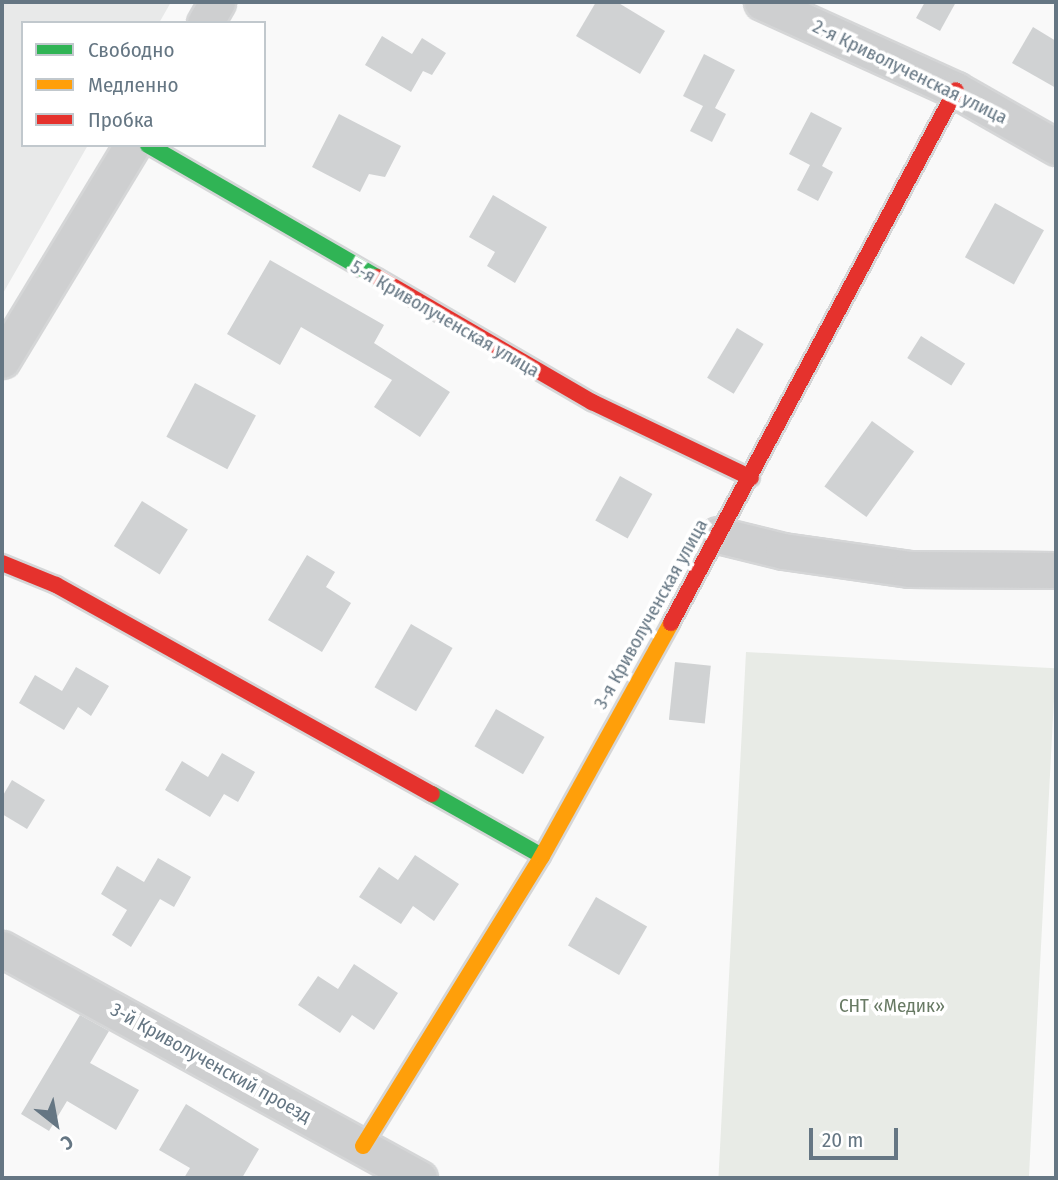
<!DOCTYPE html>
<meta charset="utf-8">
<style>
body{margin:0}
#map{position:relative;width:1058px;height:1180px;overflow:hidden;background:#f9f9f9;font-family:"Fira Sans Condensed",sans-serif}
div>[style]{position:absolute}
.built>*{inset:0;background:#e8e9e9}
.green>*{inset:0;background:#e8ebe6;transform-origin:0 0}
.building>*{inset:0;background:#d0d2d3;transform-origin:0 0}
.roads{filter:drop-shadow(2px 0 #d5d6d7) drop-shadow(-2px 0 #d5d6d7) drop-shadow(0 2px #d5d6d7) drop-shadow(0 -2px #d5d6d7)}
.street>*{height:35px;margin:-17.5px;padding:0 17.5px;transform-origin:17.5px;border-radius:17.5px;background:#cecfd0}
.fast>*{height:16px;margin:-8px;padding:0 8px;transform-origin:8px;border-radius:8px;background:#30b455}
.slow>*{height:16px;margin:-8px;padding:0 8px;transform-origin:8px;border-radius:8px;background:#ff9f0a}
.jam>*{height:16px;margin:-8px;padding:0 8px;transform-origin:8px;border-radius:8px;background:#e5322d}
span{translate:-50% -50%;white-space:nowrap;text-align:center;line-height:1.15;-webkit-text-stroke:7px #fff;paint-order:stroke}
.street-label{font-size:19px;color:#657683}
.park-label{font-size:19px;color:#687a64}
.frame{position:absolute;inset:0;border:4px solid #657683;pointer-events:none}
.legend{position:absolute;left:21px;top:21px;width:245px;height:126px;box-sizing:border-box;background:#fff;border:2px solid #c1c8cd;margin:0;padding:9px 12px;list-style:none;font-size:21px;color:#657683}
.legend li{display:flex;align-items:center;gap:14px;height:35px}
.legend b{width:35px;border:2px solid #c1c8cd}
.north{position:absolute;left:21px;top:1089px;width:70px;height:70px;-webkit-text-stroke:5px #fff;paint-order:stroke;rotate:149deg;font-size:19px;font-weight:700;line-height:28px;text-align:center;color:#657683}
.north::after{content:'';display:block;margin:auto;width:24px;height:32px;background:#657683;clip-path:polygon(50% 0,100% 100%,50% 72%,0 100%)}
.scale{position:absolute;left:809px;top:1128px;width:89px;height:32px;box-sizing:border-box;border:4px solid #657683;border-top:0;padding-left:9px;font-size:21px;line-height:24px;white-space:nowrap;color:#657683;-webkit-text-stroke:5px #fff;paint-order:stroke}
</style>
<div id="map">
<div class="built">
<i style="clip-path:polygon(2px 2px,171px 2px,159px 23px,23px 23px,23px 145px,88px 145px,2px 295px)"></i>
</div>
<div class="green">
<i style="left:746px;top:652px;width:310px;height:527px;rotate:3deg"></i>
</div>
<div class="building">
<i style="clip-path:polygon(596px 2px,617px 2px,665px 31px,640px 74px,576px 36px)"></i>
<i style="clip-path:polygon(925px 2px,956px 2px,940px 31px,916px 18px)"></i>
<i style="clip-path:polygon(1033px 27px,1056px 41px,1056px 88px,1012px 63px)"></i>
<i style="clip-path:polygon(382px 36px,412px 54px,422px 38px,446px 53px,432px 75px,423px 71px,411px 92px,365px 65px)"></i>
<i style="clip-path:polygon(704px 54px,735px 70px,715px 108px,726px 114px,712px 142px,690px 131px,703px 106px,683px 96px)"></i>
<i style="clip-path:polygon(811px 112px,842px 128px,822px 166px,833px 172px,818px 201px,797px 190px,810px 165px,789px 154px)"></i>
<i style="clip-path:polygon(339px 114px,401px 146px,385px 177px,369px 174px,360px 192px,312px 167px)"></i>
<i style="clip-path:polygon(493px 195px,547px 227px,515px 283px,487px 266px,495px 252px,469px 237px)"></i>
<i style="left:995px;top:203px;width:56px;height:62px;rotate:29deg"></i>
<i style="clip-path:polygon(270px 260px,384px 325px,374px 343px,450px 392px,420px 437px,374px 407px,392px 380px,301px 327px,280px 365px,227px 334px)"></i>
<i style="left:737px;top:328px;width:31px;height:58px;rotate:31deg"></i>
<i style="left:921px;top:336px;width:52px;height:26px;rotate:32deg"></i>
<i style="left:195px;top:383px;width:69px;height:61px;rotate:28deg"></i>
<i style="left:872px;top:421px;width:52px;height:81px;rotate:36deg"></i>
<i style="left:620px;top:476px;width:37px;height:51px;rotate:29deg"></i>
<i style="left:142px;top:501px;width:54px;height:53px;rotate:32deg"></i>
<i style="clip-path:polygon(307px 555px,335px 572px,326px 587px,351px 603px,322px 652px,268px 620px)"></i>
<i style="left:411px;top:624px;width:48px;height:73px;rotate:30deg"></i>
<i style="left:675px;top:662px;width:36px;height:58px;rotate:6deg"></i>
<i style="clip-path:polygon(76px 667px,109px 686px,91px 716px,78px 707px,64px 730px,19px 703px,35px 675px,62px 691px)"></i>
<i style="left:496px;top:709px;width:56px;height:43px;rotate:30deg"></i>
<i style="clip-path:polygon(222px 753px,255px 772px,238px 802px,224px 794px,210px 817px,165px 790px,182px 761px,208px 777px)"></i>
<i style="clip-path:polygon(12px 780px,45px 800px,27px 829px,2px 814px,2px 797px)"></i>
<i style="clip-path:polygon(415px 855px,459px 884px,434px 921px,413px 906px,401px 924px,359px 897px,379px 867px,398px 880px)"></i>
<i style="clip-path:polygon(158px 858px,191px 877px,174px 907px,160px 899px,131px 947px,112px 935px,127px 910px,101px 894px,117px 866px,144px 882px)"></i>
<i style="left:596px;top:897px;width:59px;height:56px;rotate:30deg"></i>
<i style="clip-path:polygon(354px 964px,398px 993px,374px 1030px,352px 1015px,340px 1033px,298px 1005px,318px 976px,338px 989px)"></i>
<i style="clip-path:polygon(80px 1015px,109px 1031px,90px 1063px,139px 1090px,116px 1130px,67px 1101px,49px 1131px,21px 1114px)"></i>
<i style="clip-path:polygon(186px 1104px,259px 1149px,242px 1178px,184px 1178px,190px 1168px,159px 1150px)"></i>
</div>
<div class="roads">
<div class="street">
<i style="left:762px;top:2px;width:213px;rotate:24.4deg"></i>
<i style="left:956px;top:90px;width:115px;rotate:29.7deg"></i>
<i style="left:205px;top:23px;width:24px;rotate:-60deg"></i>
<i style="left:2px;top:360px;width:251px;rotate:-58.8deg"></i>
<i style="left:718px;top:535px;width:67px;rotate:13.8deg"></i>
<i style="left:783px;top:551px;width:127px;rotate:8.1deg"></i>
<i style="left:909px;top:569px;width:147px;rotate:0.4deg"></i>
<i style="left:2px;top:949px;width:476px;rotate:28.8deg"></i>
</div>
<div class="fast">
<i style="left:148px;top:145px;width:264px;rotate:30deg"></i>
<i style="left:432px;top:794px;width:126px;rotate:29.4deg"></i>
</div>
<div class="slow">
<i style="left:363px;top:1146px;width:341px;rotate:-58.3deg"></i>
<i style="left:542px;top:856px;width:266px;rotate:-61deg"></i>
</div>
<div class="jam">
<i style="left:377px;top:277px;width:249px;rotate:30.2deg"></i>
<i style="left:592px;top:402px;width:176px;rotate:25.5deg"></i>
<i style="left:2px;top:563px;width:58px;rotate:22.2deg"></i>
<i style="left:56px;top:585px;width:430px;rotate:29.1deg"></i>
<i style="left:671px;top:623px;width:604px;rotate:-61.87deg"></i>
</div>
</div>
<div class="street-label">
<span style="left:910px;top:72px;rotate:26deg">2-я Криволученская улица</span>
<span style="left:445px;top:319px;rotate:30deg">5-я Криволученская улица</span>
<span style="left:651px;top:614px;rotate:-61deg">3-я Криволученская улица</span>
<span style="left:211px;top:1063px;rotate:29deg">3-й Криволученский проезд</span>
</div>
<div class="park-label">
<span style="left:892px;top:1006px">СНТ «Медик»</span>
</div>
<div class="frame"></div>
<ul class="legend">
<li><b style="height:9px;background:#30b455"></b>Свободно</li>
<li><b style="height:9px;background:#ff9f0a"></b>Медленно</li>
<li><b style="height:9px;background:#e5322d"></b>Пробка</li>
</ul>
<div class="north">С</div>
<div class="scale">20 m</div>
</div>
